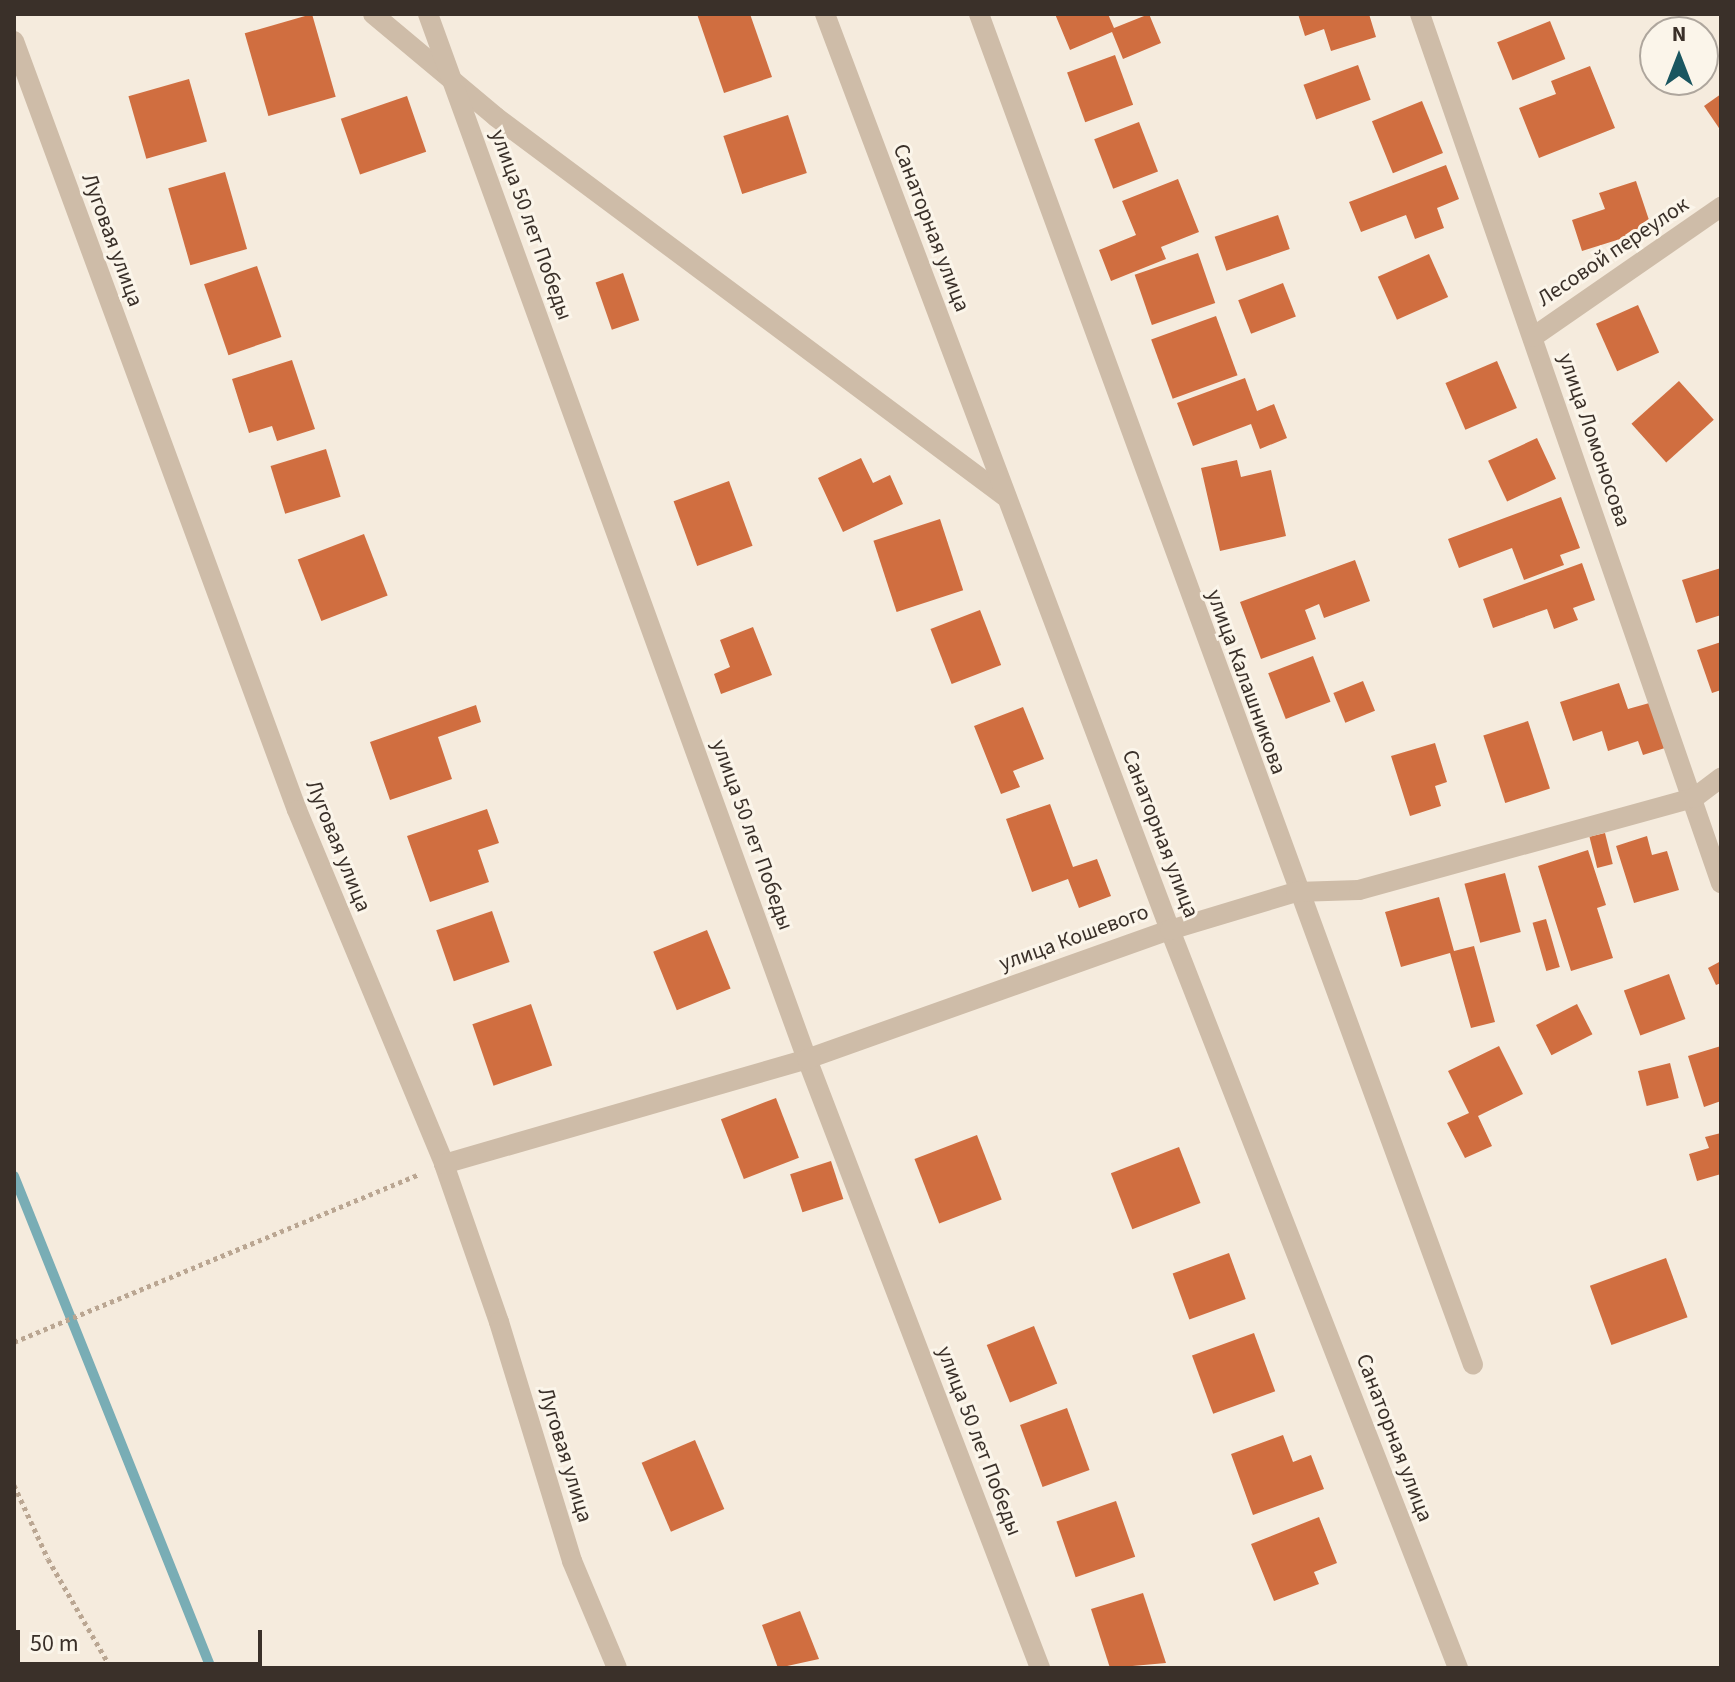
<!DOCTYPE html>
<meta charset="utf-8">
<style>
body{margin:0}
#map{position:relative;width:1735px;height:1682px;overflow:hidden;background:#f5ebdd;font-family:"Source Sans 3",sans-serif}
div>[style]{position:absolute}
.stream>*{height:10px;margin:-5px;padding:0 5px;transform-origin:5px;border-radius:5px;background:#79adb5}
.building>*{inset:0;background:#d06e40;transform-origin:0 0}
.path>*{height:5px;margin-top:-2.5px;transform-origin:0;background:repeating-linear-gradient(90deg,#baa692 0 4px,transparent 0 8px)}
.minor>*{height:20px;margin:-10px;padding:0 10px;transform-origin:10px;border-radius:10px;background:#cebca8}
span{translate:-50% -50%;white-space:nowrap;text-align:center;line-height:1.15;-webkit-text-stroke:6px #fbf5ea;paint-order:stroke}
.street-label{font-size:22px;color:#3a3029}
.frame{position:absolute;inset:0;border:16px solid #3a3029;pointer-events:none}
.north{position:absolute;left:1639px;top:16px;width:80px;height:80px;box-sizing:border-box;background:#fbf5ea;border:2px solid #aea69d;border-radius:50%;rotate:0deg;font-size:22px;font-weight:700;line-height:32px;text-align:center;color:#3a3029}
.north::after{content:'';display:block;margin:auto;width:28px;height:36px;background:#1a5660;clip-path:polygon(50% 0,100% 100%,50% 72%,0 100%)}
.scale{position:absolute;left:16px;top:1630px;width:246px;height:36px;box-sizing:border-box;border:4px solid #3a3029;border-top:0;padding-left:10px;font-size:24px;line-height:28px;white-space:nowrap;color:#3a3029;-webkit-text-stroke:6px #fbf5ea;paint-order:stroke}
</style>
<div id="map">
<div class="stream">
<i style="left:14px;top:1176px;width:530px;rotate:68.18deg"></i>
</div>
<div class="building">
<i style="left:312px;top:14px;width:86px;height:70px;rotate:74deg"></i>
<i style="clip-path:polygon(697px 14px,750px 14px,772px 77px,724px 93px)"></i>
<i style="clip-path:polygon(1055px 14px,1108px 14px,1114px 28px,1149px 14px,1161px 43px,1123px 59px,1112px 32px,1070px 50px)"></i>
<i style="clip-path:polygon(1298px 14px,1369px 14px,1376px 37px,1331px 51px,1324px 29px,1305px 36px)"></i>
<i style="left:1550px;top:21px;width:41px;height:57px;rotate:68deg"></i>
<i style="left:1115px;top:55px;width:53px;height:51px;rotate:70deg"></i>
<i style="left:1358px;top:65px;width:37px;height:58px;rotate:70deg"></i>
<i style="clip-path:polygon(1590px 66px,1615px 128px,1539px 158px,1519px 108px,1556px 94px,1551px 81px)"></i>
<i style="left:189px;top:79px;width:65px;height:63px;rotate:74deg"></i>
<i style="clip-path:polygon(1721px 94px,1721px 131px,1704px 106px)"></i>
<i style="left:407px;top:96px;width:59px;height:70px;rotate:71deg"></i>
<i style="left:1422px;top:101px;width:56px;height:54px;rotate:68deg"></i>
<i style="left:788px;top:115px;width:61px;height:68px;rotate:72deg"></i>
<i style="left:1139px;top:122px;width:53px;height:48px;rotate:69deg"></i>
<i style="clip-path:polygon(1446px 165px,1459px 199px,1437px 208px,1444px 228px,1415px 239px,1406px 215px,1361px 232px,1349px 202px)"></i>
<i style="left:225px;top:172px;width:80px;height:59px;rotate:74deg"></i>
<i style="clip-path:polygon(1178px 179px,1199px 232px,1161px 247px,1166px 259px,1111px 281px,1099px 250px,1136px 235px,1122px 201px)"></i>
<i style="clip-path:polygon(1636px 181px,1652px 229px,1582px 251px,1572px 220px,1605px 209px,1599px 193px)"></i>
<i style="left:1278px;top:215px;width:36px;height:67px;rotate:71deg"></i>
<i style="left:1198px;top:253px;width:53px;height:67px;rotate:71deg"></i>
<i style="left:1429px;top:254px;width:47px;height:56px;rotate:66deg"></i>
<i style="left:257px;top:266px;width:75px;height:56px;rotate:71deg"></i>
<i style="left:623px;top:273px;width:50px;height:29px;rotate:71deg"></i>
<i style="left:1283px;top:283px;width:36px;height:48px;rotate:69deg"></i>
<i style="left:1638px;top:305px;width:52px;height:46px;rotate:66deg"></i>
<i style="left:1216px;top:316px;width:63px;height:69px;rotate:70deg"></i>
<i style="clip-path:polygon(292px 360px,315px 429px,277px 441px,272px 426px,249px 433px,232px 379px)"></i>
<i style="left:1497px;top:361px;width:51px;height:56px;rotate:67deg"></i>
<i style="clip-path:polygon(1245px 378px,1257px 411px,1274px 404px,1287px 438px,1260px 449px,1251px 424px,1193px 446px,1177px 403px)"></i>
<i style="left:1679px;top:381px;width:52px;height:64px;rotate:48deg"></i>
<i style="left:1537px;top:438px;width:45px;height:54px;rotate:65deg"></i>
<i style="left:326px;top:449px;width:50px;height:58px;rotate:73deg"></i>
<i style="clip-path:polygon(861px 458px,873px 483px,890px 475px,903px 504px,843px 532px,818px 478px)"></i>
<i style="clip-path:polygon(1237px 460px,1241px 477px,1271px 470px,1286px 536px,1220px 551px,1201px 468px)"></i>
<i style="left:729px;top:481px;width:69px;height:59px;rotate:70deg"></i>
<i style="clip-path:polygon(1561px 497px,1580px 548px,1560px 555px,1564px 565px,1524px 580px,1512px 548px,1459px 568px,1448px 539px)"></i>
<i style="left:940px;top:519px;width:75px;height:70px;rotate:72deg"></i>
<i style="left:364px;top:534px;width:66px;height:71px;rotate:69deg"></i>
<i style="clip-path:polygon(1355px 560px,1370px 601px,1324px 618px,1319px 604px,1305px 610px,1316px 639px,1261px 659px,1240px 602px)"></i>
<i style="clip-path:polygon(1582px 563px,1595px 600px,1573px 608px,1578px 620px,1554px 629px,1547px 609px,1493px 628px,1483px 599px)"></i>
<i style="clip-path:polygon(1721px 568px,1721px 615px,1696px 623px,1682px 580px)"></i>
<i style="left:980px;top:610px;width:59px;height:53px;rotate:69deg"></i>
<i style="clip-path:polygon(753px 627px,772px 675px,721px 694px,714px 674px,730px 667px,720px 640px)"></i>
<i style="clip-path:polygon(1721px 642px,1721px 690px,1712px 693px,1697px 650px)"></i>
<i style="left:1313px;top:656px;width:49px;height:48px;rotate:69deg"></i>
<i style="left:1363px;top:681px;width:32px;height:32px;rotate:68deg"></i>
<i style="clip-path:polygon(1619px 683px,1628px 709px,1653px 702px,1668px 747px,1643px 755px,1638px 741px,1608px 751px,1602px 731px,1573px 741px,1560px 702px)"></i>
<i style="clip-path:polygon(476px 705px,481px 722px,438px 737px,452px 779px,390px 800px,370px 742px)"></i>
<i style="clip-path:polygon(1023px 707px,1044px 759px,1013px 771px,1020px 787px,1001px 794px,974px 726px)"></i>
<i style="left:1528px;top:721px;width:71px;height:47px;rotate:72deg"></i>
<i style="clip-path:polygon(1435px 743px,1447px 782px,1435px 786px,1441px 806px,1410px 816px,1391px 756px)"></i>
<i style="clip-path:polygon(1050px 804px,1073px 867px,1097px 859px,1111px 896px,1079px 908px,1068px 879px,1032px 892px,1006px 819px)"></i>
<i style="clip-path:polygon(487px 809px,499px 843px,478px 850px,489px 882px,430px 902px,407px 836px)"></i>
<i style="left:1605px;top:833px;width:32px;height:16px;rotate:76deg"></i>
<i style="clip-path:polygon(1647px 836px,1652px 855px,1667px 851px,1679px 890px,1634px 903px,1616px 846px)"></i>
<i style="clip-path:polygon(1588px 850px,1606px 905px,1597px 908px,1613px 958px,1571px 971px,1538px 866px)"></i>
<i style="left:1505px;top:873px;width:61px;height:42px;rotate:75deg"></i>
<i style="clip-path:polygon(1439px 897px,1454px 951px,1474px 946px,1495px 1022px,1471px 1028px,1450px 953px,1401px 967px,1385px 912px)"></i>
<i style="left:492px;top:911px;width:54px;height:59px;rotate:71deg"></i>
<i style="left:1546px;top:919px;width:50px;height:14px;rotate:74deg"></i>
<i style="left:707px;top:930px;width:63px;height:58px;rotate:68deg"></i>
<i style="clip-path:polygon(1721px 961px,1721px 983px,1716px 985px,1708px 968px)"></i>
<i style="left:1669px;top:974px;width:48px;height:48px;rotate:70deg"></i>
<i style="left:531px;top:1004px;width:65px;height:62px;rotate:71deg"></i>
<i style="left:1577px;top:1004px;width:34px;height:46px;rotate:63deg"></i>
<i style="clip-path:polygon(1499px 1046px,1523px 1094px,1478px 1116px,1492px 1146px,1465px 1158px,1447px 1123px,1469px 1113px,1448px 1071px)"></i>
<i style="clip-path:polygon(1721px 1046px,1721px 1101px,1704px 1107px,1688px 1056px)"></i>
<i style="left:1670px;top:1063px;width:36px;height:33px;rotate:76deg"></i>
<i style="left:776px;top:1098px;width:64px;height:59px;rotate:69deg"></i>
<i style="clip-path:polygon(1721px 1133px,1721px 1174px,1697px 1181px,1689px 1154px,1709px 1148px,1705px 1137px)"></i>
<i style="left:977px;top:1135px;width:69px;height:67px;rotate:69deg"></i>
<i style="left:1179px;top:1147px;width:60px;height:73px;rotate:69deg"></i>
<i style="left:831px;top:1161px;width:40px;height:43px;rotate:72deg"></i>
<i style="left:1229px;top:1253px;width:49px;height:60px;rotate:70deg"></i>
<i style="left:1666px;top:1258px;width:63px;height:81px;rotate:70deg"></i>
<i style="left:1034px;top:1326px;width:62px;height:51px;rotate:68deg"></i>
<i style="left:1254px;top:1333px;width:62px;height:66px;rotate:70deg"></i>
<i style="left:1067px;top:1408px;width:66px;height:50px;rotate:70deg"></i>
<i style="clip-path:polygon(1283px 1435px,1293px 1462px,1311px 1455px,1324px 1489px,1253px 1515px,1231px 1454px)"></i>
<i style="left:695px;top:1440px;width:75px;height:58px;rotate:67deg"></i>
<i style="left:1116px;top:1501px;width:59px;height:63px;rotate:71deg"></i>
<i style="clip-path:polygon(1319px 1517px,1337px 1563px,1314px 1572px,1319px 1584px,1274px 1601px,1251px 1544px)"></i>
<i style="clip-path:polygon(1143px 1593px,1166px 1663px,1110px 1668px,1091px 1609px)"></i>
<i style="clip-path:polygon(800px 1611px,819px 1659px,778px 1668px,762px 1625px)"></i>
</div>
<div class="path">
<i style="left:14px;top:1342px;width:439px;rotate:-22.5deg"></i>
<i style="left:14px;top:1485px;width:81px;rotate:65.3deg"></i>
<i style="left:48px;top:1559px;width:126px;rotate:60deg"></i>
</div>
<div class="minor">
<i style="left:373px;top:14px;width:160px;rotate:39.9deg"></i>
<i style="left:496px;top:117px;width:637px;rotate:36.71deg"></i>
<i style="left:428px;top:14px;width:1112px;rotate:70.07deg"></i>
<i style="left:807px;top:1059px;width:652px;rotate:69.06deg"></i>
<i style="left:825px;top:14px;width:979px;rotate:69.36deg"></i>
<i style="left:1170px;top:930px;width:792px;rotate:68.68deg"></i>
<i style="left:979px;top:14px;width:1438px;rotate:69.91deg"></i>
<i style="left:1420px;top:14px;width:920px;rotate:70.9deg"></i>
<i style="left:14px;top:41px;width:819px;rotate:69.8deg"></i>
<i style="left:297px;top:810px;width:383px;rotate:67.4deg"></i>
<i style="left:444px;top:1164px;width:167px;rotate:70.8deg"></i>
<i style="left:499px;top:1322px;width:250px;rotate:73deg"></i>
<i style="left:572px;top:1561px;width:116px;rotate:67.2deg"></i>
<i style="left:1533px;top:337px;width:229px;rotate:-34.7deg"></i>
<i style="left:444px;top:1164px;width:378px;rotate:-16.1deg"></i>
<i style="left:807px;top:1059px;width:385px;rotate:-19.6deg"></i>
<i style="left:1170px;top:930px;width:132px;rotate:-16.8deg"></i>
<i style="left:1296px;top:892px;width:63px;rotate:-1.8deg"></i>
<i style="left:1359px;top:890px;width:347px;rotate:-15.4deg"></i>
<i style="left:1694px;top:798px;width:34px;rotate:-37deg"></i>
</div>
<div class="street-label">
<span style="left:531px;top:225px;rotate:70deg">улица 50 лет Победы</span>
<span style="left:931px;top:228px;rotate:69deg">Санаторная улица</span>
<span style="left:112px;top:240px;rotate:70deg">Луговая улица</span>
<span style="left:1613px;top:252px;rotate:-34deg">Лесовой переулок</span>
<span style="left:1594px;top:440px;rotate:71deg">улица Ломоносова</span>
<span style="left:1246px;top:682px;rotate:70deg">улица Калашникова</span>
<span style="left:1160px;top:834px;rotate:69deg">Санаторная улица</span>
<span style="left:752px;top:835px;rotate:70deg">улица 50 лет Победы</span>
<span style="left:338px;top:846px;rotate:68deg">Луговая улица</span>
<span style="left:1074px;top:938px;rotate:-20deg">улица Кошевого</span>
<span style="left:1394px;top:1438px;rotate:69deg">Санаторная улица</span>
<span style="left:979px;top:1441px;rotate:69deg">улица 50 лет Победы</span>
<span style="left:565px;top:1455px;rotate:73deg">Луговая улица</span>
</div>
<div class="frame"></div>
<div class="north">N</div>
<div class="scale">50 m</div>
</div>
